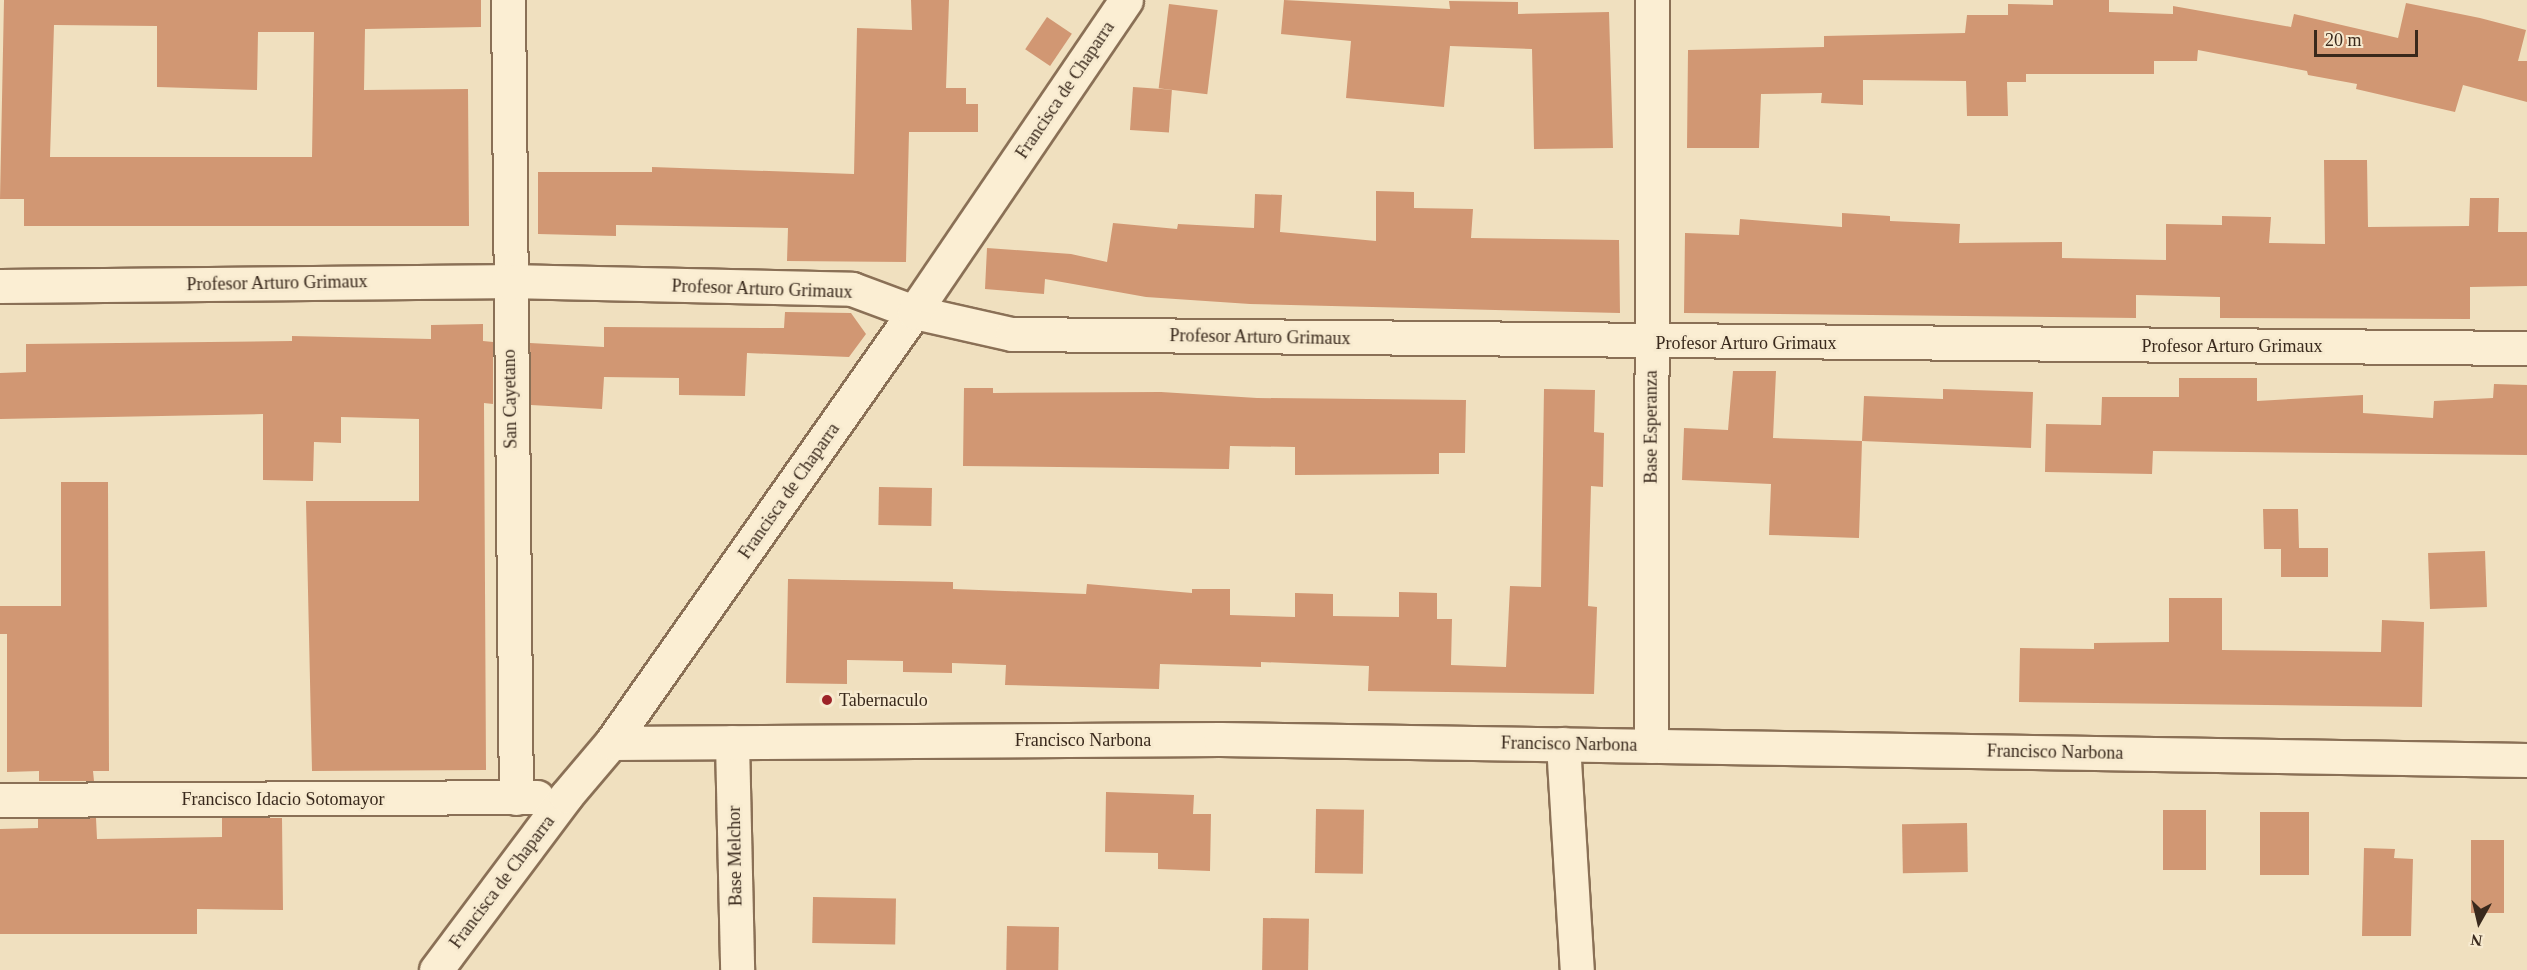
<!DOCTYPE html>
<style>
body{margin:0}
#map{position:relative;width:2527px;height:970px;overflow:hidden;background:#f0e0bf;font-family:"Times New Roman",serif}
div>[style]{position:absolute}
.building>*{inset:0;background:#d19773;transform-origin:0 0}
.roads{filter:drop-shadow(2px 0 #8a7056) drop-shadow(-2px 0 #8a7056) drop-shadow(0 2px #8a7056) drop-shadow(0 -2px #8a7056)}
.street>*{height:33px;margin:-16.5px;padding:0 16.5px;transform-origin:16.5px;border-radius:16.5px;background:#fbeed3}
.dots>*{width:16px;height:16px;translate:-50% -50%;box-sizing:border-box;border:3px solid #f7eacf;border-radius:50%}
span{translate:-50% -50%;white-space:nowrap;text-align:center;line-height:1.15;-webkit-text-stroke:5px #f7eacf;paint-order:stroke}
.street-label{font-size:18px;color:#39291c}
.poi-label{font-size:18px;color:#39291c}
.left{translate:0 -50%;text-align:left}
.north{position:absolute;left:2449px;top:892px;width:60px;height:60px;-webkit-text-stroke:4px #f7eacf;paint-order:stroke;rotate:188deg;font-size:16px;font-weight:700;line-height:24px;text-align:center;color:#39291c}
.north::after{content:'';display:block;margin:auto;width:21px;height:27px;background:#39291c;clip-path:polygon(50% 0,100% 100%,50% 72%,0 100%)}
.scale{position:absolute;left:2314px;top:30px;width:104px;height:27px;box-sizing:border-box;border:3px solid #39291c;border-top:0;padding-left:8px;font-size:18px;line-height:21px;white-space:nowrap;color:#39291c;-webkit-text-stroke:4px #f7eacf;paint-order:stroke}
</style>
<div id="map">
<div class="building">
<i style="clip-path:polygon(evenodd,4px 0,481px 0,481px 27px,365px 29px,364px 90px,468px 89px,469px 226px,24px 226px,24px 199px,0 199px,4px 0,54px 25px,157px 26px,157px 87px,257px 90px,258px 32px,314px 32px,312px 157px,50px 157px,54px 25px)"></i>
<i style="clip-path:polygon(911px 0,949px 0,946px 88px,966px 88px,966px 104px,978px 104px,978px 132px,909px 132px,906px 262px,787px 261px,788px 228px,616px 225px,616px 236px,538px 234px,538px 172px,652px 172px,652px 167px,854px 174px,857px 28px,912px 30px)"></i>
<i style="clip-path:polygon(1284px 0,1450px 9px,1449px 1px,1518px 2px,1518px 14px,1609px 12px,1613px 148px,1534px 149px,1532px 49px,1450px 46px,1444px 107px,1346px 98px,1351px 41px,1281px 34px)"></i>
<i style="clip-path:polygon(2053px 0,2109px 0,2109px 12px,2173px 14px,2173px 6px,2291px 27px,2294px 14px,2398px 38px,2406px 3px,2480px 18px,2526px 30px,2518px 61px,2527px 61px,2527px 102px,2463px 85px,2455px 112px,2356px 89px,2357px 84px,2308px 75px,2307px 71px,2198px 50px,2197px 61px,2154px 61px,2154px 74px,2026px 74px,2026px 82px,2007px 82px,2008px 116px,1967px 116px,1966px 81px,1863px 80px,1863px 105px,1821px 103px,1822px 93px,1761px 94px,1759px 148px,1687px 148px,1688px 50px,1824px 47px,1824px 36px,1965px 33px,1967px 15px,2008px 15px,2008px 4px,2053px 5px)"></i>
<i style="left:1169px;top:4px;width:49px;height:85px;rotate:7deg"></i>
<i style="left:1047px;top:17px;width:30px;height:39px;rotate:34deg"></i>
<i style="left:1133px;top:87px;width:39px;height:43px;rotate:4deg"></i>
<i style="clip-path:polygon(2324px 160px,2367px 160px,2368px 227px,2469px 226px,2470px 198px,2499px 198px,2498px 232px,2527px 232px,2527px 286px,2470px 287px,2470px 319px,2220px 318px,2220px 297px,2136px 295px,2136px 318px,1684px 313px,1685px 233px,1739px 235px,1740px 219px,1842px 227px,1842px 213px,1890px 216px,1890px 221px,1960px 224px,1959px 243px,2062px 242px,2062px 258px,2166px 260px,2166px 224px,2222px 225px,2222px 216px,2271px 217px,2269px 243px,2325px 244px)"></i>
<i style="clip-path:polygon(1376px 191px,1414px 192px,1414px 208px,1473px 209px,1471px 238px,1619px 240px,1620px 313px,1250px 304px,1146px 297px,1045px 279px,1044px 294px,985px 289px,987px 248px,1071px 254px,1107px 262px,1113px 223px,1177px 229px,1178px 224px,1254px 228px,1255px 194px,1282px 195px,1280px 232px,1376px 241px)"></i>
<i style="clip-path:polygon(785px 312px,851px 313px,866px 334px,849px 357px,747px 353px,745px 396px,679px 395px,679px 378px,604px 377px,602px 409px,531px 405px,530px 343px,604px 347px,604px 327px,784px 328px)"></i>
<i style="clip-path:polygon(483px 324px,483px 341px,493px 342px,493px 404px,484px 403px,486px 770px,312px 771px,306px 501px,419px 501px,419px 419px,341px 417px,341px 443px,314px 442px,313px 481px,263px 480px,263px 414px,0 419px,0 373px,26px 372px,26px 344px,292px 341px,292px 336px,431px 339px,431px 325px)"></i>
<i style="clip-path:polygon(1733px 371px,1776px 371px,1773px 438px,1862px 441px,1859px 538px,1769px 535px,1771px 484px,1682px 480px,1684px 428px,1728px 430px)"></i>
<i style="clip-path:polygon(2179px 378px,2257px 378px,2257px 401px,2363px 395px,2363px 413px,2433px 418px,2434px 401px,2493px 398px,2494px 384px,2527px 385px,2527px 455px,2153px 451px,2152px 474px,2045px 472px,2046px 424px,2101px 425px,2102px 397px,2179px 397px)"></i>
<i style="clip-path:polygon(964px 388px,993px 388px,993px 393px,1161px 392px,1257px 398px,1466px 400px,1465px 453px,1439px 453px,1439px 474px,1295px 475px,1295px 447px,1230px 446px,1229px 469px,963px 466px)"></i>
<i style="clip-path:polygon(1544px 389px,1595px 390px,1594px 432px,1604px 433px,1603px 487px,1591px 486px,1588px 606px,1597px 607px,1594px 694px,1368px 691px,1369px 666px,1261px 662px,1261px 667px,1160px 664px,1159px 689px,1005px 685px,1006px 665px,952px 663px,952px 673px,903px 672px,903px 661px,847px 660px,847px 684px,786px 683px,788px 579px,953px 582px,953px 589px,1086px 594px,1087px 584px,1192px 593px,1192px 589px,1230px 589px,1230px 615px,1295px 617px,1295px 593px,1333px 594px,1333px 616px,1399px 617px,1399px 592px,1437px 593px,1437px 619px,1452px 619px,1451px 665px,1506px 667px,1510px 586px,1541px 587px)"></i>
<i style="clip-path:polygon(1943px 389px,2033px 392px,2031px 448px,1862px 441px,1864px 396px,1943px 399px)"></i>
<i style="clip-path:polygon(61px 482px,108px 482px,109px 771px,93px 771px,94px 781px,39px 781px,39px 771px,7px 772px,7px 634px,0 634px,0 606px,61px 606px)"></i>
<i style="left:879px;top:487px;width:53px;height:38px;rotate:1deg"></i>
<i style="clip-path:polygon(2263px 509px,2298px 509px,2299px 548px,2328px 548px,2328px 577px,2281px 577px,2281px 549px,2264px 549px)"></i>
<i style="left:2485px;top:551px;width:56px;height:57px;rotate:88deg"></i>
<i style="clip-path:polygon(2169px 598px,2222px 598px,2222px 650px,2381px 652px,2382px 620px,2424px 622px,2422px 707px,2019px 702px,2020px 648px,2094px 649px,2094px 643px,2169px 642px)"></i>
<i style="clip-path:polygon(1106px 792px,1194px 795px,1193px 814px,1211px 814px,1210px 871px,1158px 869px,1158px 853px,1105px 852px)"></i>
<i style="left:1316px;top:809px;width:48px;height:64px;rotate:1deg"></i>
<i style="left:2163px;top:810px;width:43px;height:60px"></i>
<i style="left:2260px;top:812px;width:49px;height:63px"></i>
<i style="clip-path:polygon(96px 818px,97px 839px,222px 837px,222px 818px,282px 818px,283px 910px,197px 909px,197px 934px,0 934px,0 829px,38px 828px,38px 819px)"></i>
<i style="left:1967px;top:823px;width:49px;height:65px;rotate:89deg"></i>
<i style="left:2471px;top:840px;width:33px;height:73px"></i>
<i style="clip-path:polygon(2364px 848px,2395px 849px,2394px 858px,2413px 859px,2411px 936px,2362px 936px)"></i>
<i style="left:813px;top:897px;width:83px;height:46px;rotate:1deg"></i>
<i style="left:1263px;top:918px;width:46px;height:52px;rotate:1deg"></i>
<i style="left:1007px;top:926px;width:52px;height:44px;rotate:1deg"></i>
</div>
<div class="roads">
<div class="street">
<i style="left:508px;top:0;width:798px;rotate:89.43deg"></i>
<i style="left:0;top:286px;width:508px;rotate:-0.56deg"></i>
<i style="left:508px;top:281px;width:344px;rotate:1.3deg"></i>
<i style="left:852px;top:289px;width:66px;rotate:20.4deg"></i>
<i style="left:914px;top:312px;width:100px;rotate:12.7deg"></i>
<i style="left:1012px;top:334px;width:1515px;rotate:0.53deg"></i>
<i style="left:732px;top:742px;width:228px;rotate:88.7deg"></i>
<i style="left:611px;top:743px;width:609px;rotate:-0.38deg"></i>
<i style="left:1220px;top:739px;width:1307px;rotate:0.92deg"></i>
<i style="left:1563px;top:744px;width:226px;rotate:86.5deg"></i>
<i style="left:1651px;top:746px;width:746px;rotate:-89.92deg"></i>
<i style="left:0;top:800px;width:537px;rotate:-0.32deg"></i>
<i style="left:436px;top:970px;width:217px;rotate:-53.2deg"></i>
<i style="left:566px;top:796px;width:70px;rotate:-49.7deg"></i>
<i style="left:611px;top:743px;width:527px;rotate:-54.89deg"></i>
<i style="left:914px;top:312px;width:377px;rotate:-55.8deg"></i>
</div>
</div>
<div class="dots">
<i style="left:827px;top:700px;background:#9d2328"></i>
</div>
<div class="street-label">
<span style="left:1065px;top:90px;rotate:-56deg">Francisca de Chaparra</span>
<span style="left:277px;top:283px;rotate:-1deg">Profesor Arturo Grimaux</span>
<span style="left:762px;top:289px;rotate:2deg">Profesor Arturo Grimaux</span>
<span style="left:1260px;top:337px;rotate:1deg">Profesor Arturo Grimaux</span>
<span style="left:1746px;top:343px">Profesor Arturo Grimaux</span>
<span style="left:2232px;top:346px">Profesor Arturo Grimaux</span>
<span style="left:510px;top:399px;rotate:-91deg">San Cayetano</span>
<span style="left:1651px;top:427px;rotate:-90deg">Base Esperanza</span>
<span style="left:789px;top:491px;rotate:-55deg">Francisca de Chaparra</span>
<span style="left:1083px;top:740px">Francisco Narbona</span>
<span style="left:1569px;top:744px;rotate:1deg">Francisco Narbona</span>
<span style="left:2055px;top:752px;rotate:1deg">Francisco Narbona</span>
<span style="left:283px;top:799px">Francisco Idacio Sotomayor</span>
<span style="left:735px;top:856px;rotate:-91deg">Base Melchor</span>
<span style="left:502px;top:882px;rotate:-53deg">Francisca de Chaparra</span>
</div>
<div class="poi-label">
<span class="left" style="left:839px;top:700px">Tabernaculo</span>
</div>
<div class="north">N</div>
<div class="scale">20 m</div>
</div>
